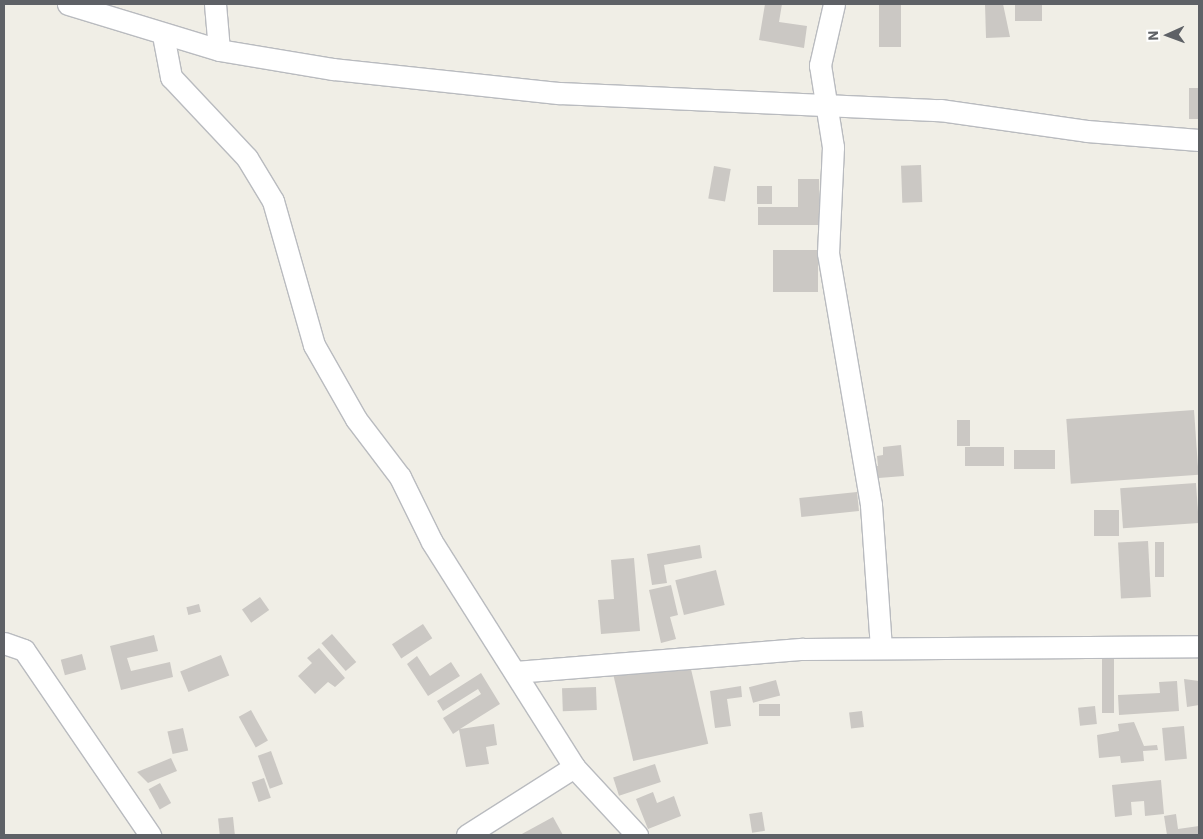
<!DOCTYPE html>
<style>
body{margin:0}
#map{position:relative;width:1203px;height:839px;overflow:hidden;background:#f0eee6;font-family:"IBM Plex Sans",sans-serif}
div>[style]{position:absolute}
.building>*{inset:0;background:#cbc8c4;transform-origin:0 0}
.roads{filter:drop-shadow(1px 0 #b9bbbf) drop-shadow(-1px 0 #b9bbbf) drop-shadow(0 1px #b9bbbf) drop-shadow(0 -1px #b9bbbf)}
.street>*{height:21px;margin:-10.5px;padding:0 10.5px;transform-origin:10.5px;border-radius:10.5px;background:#fff}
span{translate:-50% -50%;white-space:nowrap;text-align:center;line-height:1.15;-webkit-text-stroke:5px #fff;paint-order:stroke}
.frame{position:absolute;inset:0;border:5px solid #5e6166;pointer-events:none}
.north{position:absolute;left:1143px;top:10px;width:50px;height:50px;-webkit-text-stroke:4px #fff;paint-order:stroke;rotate:268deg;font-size:14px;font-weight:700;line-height:20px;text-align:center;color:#5e6166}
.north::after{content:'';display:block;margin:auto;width:18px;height:22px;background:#5e6166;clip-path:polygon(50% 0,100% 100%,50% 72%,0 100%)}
</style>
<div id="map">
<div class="building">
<i style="clip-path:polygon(765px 4px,782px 4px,779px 22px,807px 26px,804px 48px,759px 40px)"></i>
<i style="left:879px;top:4px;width:22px;height:43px"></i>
<i style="clip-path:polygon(985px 4px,1003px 4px,1010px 37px,986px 38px)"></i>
<i style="left:1015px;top:4px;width:27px;height:17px"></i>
<i style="left:1189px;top:88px;width:10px;height:31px"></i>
<i style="left:921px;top:165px;width:37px;height:20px;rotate:88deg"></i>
<i style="left:714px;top:166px;width:17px;height:33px;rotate:10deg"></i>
<i style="clip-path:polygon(798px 179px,819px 179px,820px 225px,758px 225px,758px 207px,798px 207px)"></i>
<i style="left:757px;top:186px;width:15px;height:18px"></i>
<i style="left:818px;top:250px;width:42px;height:45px;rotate:90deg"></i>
<i style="left:1194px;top:410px;width:65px;height:128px;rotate:86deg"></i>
<i style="left:970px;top:420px;width:26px;height:13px;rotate:90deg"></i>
<i style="clip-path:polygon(901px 445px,904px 476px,866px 479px,865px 467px,878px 466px,877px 456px,883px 455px,883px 447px)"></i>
<i style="left:1004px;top:447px;width:19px;height:39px;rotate:90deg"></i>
<i style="left:1014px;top:450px;width:41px;height:19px"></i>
<i style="left:1196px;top:483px;width:40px;height:76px;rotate:86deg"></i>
<i style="left:857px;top:492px;width:19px;height:58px;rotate:84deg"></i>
<i style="left:1119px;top:510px;width:26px;height:25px;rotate:90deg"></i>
<i style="left:1148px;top:541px;width:56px;height:30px;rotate:87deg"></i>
<i style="left:1164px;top:542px;width:35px;height:9px;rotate:90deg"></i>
<i style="clip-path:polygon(700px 545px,702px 558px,664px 565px,667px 583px,652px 585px,647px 554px)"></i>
<i style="clip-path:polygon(634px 558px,640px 631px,601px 634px,598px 600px,614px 599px,611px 560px)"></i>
<i style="left:716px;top:570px;width:36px;height:42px;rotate:76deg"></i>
<i style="clip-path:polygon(671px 585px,678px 615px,670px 617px,676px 639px,661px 643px,649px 590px)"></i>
<i style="left:260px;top:597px;width:16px;height:22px;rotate:55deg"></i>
<i style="left:199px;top:604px;width:8px;height:13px;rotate:76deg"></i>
<i style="left:423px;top:624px;width:17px;height:37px;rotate:57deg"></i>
<i style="left:332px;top:634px;width:37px;height:14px;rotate:49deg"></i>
<i style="clip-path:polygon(154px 635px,158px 651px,127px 658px,131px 671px,170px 662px,173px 677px,121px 690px,110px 646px)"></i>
<i style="clip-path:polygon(319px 648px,345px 678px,335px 687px,328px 682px,315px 694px,298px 676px,312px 663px,307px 658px)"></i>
<i style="left:82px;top:654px;width:16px;height:22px;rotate:75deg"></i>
<i style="left:221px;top:655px;width:22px;height:44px;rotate:68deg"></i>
<i style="clip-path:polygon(417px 656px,430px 676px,451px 662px,460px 676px,428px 696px,407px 664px)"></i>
<i style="left:688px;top:656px;width:90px;height:77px;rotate:77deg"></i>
<i style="left:1102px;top:656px;width:12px;height:57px"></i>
<i style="clip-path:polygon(481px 673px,500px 704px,460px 729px,494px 724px,497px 745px,486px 747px,489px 764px,466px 767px,459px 730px,453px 734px,443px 718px,481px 694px,478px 689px,443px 711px,437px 701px)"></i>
<i style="clip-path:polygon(1184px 679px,1199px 681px,1199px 705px,1187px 707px)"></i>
<i style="left:776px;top:680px;width:16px;height:28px;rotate:75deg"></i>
<i style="clip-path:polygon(1177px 681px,1179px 711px,1119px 715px,1118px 695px,1160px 693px,1159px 682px)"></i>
<i style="clip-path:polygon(741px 686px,742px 697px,727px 699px,731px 726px,715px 728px,710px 691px)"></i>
<i style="left:596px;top:687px;width:23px;height:34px;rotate:88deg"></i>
<i style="left:780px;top:704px;width:12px;height:21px;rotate:90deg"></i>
<i style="left:1095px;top:706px;width:18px;height:17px;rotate:84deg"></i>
<i style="left:251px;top:710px;width:35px;height:14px;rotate:61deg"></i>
<i style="left:862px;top:711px;width:16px;height:13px;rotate:83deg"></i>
<i style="clip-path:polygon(1134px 722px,1144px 746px,1157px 745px,1158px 750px,1143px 751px,1144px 761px,1121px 763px,1120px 756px,1099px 758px,1097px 735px,1119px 731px,1118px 724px)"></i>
<i style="left:1184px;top:726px;width:33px;height:22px;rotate:85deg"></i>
<i style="left:183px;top:728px;width:23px;height:16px;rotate:77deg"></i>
<i style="left:271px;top:751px;width:35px;height:14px;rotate:70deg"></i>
<i style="clip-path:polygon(171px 758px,177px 771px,148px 783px,137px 772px)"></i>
<i style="left:655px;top:764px;width:19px;height:44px;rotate:72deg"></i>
<i style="left:264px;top:778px;width:21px;height:13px;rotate:71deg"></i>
<i style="clip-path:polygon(1161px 780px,1164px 814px,1145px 816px,1144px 801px,1131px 802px,1132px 815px,1115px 817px,1112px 785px)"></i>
<i style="left:160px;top:783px;width:23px;height:13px;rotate:61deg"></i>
<i style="clip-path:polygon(653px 792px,657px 803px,674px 796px,681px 816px,648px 829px,636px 799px)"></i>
<i style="left:762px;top:812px;width:19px;height:13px;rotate:81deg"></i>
<i style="clip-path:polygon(1176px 814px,1178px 829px,1199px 826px,1199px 835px,1167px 835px,1164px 816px)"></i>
<i style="left:233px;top:817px;width:18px;height:15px;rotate:84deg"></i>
<i style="clip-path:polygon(553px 817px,563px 835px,520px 835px)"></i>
</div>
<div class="roads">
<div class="street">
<i style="left:68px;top:4px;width:158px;rotate:16.9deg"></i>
<i style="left:219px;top:50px;width:116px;rotate:9.5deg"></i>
<i style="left:333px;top:69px;width:227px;rotate:6.1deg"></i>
<i style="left:559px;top:93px;width:381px;rotate:2.6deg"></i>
<i style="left:940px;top:110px;width:148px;rotate:8.1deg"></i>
<i style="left:1087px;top:131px;width:112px;rotate:4.6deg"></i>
<i style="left:215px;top:4px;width:46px;rotate:85deg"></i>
<i style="left:834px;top:4px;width:63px;rotate:102.9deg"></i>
<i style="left:820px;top:65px;width:83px;rotate:81deg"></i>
<i style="left:833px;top:147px;width:106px;rotate:92.7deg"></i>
<i style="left:828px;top:253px;width:256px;rotate:80.3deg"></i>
<i style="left:871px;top:505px;width:143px;rotate:86deg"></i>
<i style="left:163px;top:35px;width:43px;rotate:79.2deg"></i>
<i style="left:171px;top:77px;width:111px;rotate:46.8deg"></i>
<i style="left:247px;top:158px;width:50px;rotate:58.8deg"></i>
<i style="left:273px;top:201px;width:150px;rotate:74.1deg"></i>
<i style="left:314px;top:345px;width:85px;rotate:60.4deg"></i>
<i style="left:356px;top:419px;width:73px;rotate:52.8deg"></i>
<i style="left:400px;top:477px;width:72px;rotate:63.8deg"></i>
<i style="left:432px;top:542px;width:266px;rotate:57.7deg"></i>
<i style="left:574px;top:767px;width:93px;rotate:47.2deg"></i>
<i style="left:4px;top:643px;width:21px;rotate:19deg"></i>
<i style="left:24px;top:650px;width:224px;rotate:55.7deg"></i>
<i style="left:515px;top:672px;width:289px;rotate:-4.6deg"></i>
<i style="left:803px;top:649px;width:396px;rotate:-0.4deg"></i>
<i style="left:467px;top:835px;width:127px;rotate:-32.4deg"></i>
</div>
</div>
<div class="frame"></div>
<div class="north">N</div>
</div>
